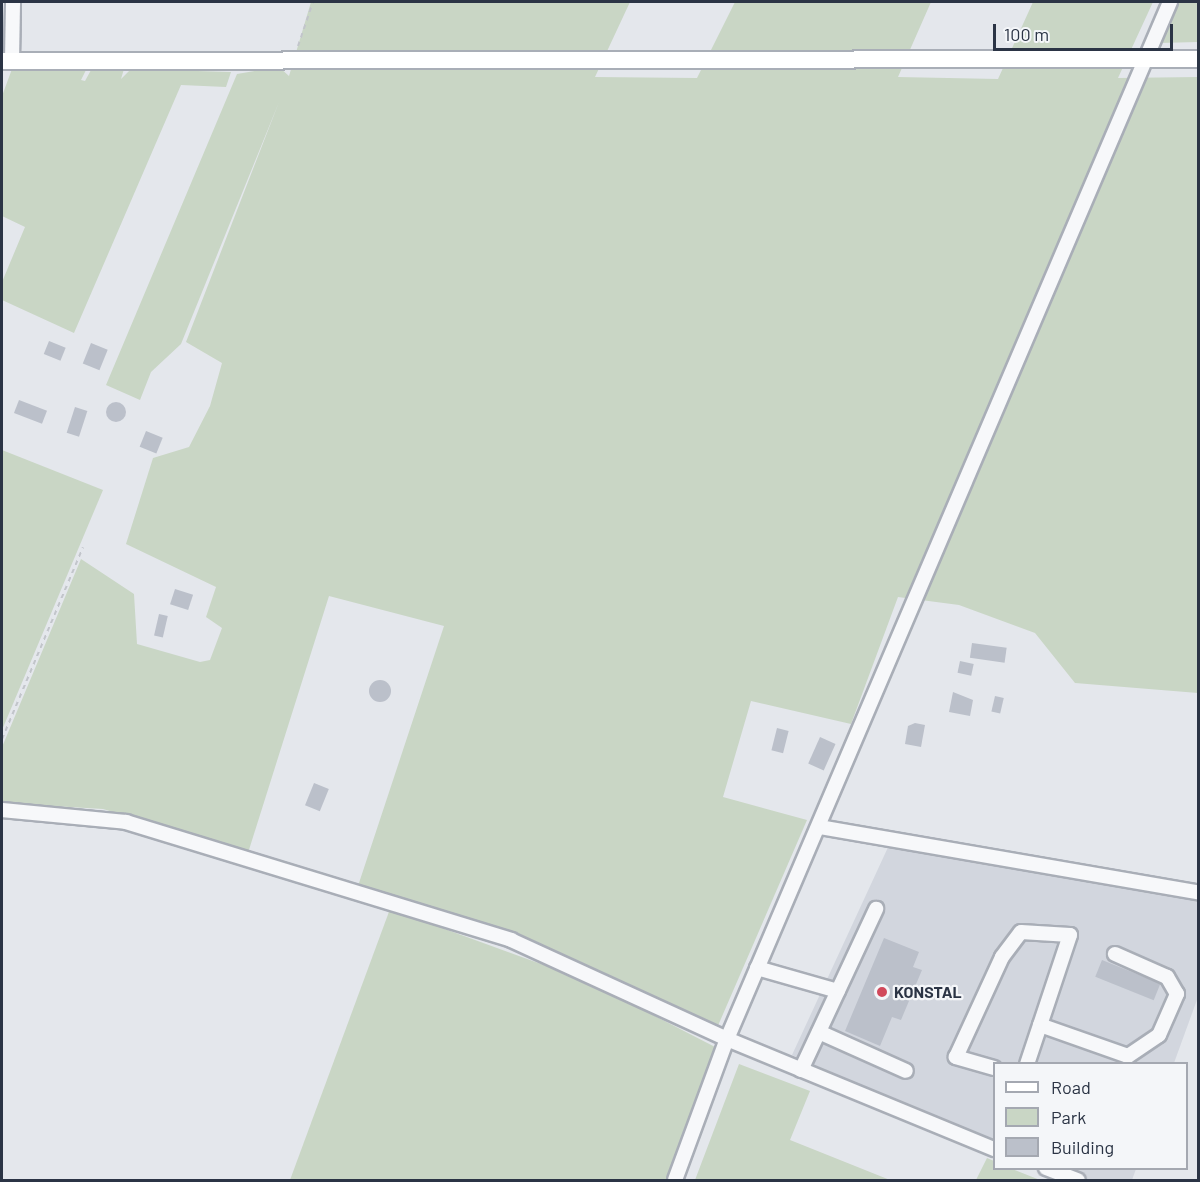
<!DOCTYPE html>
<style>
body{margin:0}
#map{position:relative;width:1200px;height:1182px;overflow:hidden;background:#e4e7ec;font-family:Barlow,sans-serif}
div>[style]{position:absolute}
.built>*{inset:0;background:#d2d6de}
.green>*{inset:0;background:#c9d6c5}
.building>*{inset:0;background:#bbc0ca;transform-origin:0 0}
.round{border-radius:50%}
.path>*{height:2px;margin-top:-1px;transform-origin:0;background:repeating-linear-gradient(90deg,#c2c5cb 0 4.5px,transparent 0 9px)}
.roads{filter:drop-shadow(2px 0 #a9aeb7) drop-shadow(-2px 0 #a9aeb7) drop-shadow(0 2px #a9aeb7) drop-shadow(0 -2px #a9aeb7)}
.minor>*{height:14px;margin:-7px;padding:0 7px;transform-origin:7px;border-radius:7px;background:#f7f8fa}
.major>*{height:16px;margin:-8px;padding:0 8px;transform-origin:8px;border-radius:8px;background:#fff}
.dots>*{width:16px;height:16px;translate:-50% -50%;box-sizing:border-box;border:3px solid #f4f6f9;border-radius:50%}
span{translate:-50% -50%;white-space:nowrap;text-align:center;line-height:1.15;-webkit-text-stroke:4.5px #f4f6f9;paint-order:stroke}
.poi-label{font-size:16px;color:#2b3445;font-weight:700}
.left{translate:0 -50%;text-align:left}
.frame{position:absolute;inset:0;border:3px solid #2b3445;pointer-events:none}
.legend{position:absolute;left:993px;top:1062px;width:195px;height:108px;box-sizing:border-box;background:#f4f6f9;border:2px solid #a4a8b1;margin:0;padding:8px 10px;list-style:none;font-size:18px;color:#2b3445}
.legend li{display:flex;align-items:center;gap:12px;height:30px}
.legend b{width:30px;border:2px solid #a4a8b1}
.scale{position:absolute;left:993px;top:24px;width:180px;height:27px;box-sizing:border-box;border:3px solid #2b3445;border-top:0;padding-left:8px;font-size:18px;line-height:21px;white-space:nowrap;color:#2b3445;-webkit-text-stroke:4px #f4f6f9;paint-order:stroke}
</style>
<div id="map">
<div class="built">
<i style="clip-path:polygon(890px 843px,1198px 898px,1198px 997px,1174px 1063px,994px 1064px,994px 1145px,792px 1055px)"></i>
<i style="clip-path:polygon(1049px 1169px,1136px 1169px,1132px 1180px,1076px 1180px)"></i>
</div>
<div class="green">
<i style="clip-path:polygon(311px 2px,630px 2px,595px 77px,697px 78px,735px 2px,931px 2px,898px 77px,998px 79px,1033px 2px,1153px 2px,1118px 78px,1198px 77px,1198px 693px,1075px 683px,1035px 633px,959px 605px,898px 597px,851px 724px,751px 701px,723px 797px,807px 820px,717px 1028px,358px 886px,444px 626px,329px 596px,248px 853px,103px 809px,2px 803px,2px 747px,81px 559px,134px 594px,137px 644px,200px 662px,210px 660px,222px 628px,206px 617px,216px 587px,126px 544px,153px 458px,189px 447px,210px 406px,222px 363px,186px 342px,279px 102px,181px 344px,151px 372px,140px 400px,106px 385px,237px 74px,279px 67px,289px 76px)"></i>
<i style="clip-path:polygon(1177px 2px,1198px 2px,1198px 42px,1159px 43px)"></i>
<i style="clip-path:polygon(12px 69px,86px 70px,81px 80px,85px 81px,91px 70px,124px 69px,121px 79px,131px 69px,231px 72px,226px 87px,181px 85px,74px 333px,2px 300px,2px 282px,25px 227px,2px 216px,2px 96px)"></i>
<i style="clip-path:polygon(2px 450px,103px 490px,2px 730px)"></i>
<i style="clip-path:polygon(390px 909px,585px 980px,717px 1048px,668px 1180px,290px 1180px)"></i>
<i style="clip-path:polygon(739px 1064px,810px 1091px,790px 1140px,890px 1180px,695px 1180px)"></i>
<i style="clip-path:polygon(987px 1158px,994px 1161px,994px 1168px,1012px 1169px,1040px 1180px,976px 1180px)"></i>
</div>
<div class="building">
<i style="left:49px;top:341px;width:18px;height:14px;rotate:22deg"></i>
<i style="left:91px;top:343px;width:18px;height:22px;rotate:22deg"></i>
<i style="left:19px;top:400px;width:30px;height:14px;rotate:21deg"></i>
<i class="round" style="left:106px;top:402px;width:20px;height:20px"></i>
<i style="left:75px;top:407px;width:13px;height:27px;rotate:18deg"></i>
<i style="left:146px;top:431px;width:18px;height:17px;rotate:22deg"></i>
<i style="left:175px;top:589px;width:19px;height:16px;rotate:18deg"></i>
<i style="left:159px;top:614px;width:9px;height:22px;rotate:13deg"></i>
<i style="left:972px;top:643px;width:35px;height:15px;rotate:8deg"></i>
<i style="left:960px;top:661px;width:14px;height:12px;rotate:12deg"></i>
<i class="round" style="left:369px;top:680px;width:22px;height:22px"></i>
<i style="clip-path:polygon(953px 692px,973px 700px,970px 716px,949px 712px)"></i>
<i style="left:995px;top:696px;width:9px;height:16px;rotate:13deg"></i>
<i style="clip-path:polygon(915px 723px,925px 725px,921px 747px,905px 744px,908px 726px)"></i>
<i style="left:777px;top:728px;width:12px;height:23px;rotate:14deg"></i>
<i style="left:820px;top:737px;width:17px;height:29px;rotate:24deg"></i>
<i style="left:314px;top:783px;width:16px;height:24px;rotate:22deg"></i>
<i style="clip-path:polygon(884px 938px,919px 952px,913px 967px,922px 970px,901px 1020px,892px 1017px,880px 1046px,845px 1031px)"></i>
<i style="left:1102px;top:960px;width:63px;height:18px;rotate:22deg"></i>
</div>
<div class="path">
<i style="left:298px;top:46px;width:46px;rotate:-71.2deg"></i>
<i style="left:2px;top:739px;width:208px;rotate:-67.1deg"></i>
</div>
<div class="roads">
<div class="minor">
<i style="left:12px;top:61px;width:59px;rotate:-89deg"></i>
<i style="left:2px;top:810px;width:125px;rotate:5.5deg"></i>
<i style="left:126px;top:822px;width:403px;rotate:17deg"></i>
<i style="left:511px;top:940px;width:238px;rotate:24.6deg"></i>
<i style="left:727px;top:1039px;width:289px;rotate:22.4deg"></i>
<i style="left:820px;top:827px;width:384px;rotate:9.8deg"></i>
<i style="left:757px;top:968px;width:84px;rotate:15.9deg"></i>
<i style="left:1040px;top:1025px;width:93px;rotate:19.4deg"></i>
<i style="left:1128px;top:1056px;width:37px;rotate:-34deg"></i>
<i style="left:1159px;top:1035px;width:45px;rotate:-66.3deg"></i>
<i style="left:1177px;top:994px;width:20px;rotate:-120deg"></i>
<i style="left:1167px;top:977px;width:57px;rotate:-156.1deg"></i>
<i style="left:819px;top:1032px;width:95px;rotate:24.1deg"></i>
<i style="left:994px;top:1068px;width:40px;rotate:-164deg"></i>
<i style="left:956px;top:1057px;width:110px;rotate:-65.3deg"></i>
<i style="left:1002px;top:957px;width:31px;rotate:-53deg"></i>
<i style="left:1021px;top:932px;width:49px;rotate:3.5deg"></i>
<i style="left:1070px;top:935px;width:136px;rotate:108.4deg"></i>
<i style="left:801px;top:1070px;width:178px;rotate:-65deg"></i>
<i style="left:1046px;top:1168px;width:34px;rotate:21deg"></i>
<i style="left:675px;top:1180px;width:150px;rotate:-69.8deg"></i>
<i style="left:727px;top:1039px;width:1128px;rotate:-66.87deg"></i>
</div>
<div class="major">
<i style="left:2px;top:61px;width:1196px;rotate:-0.1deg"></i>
</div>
</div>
<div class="dots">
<i style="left:882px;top:992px;background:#d1495b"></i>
</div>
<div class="poi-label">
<span class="left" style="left:894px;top:992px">KONSTAL</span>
</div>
<div class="frame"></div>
<ul class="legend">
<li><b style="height:8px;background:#fff"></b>Road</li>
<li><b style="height:16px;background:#c9d6c5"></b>Park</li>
<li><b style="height:16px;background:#bbc0ca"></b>Building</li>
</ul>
<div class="scale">100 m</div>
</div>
